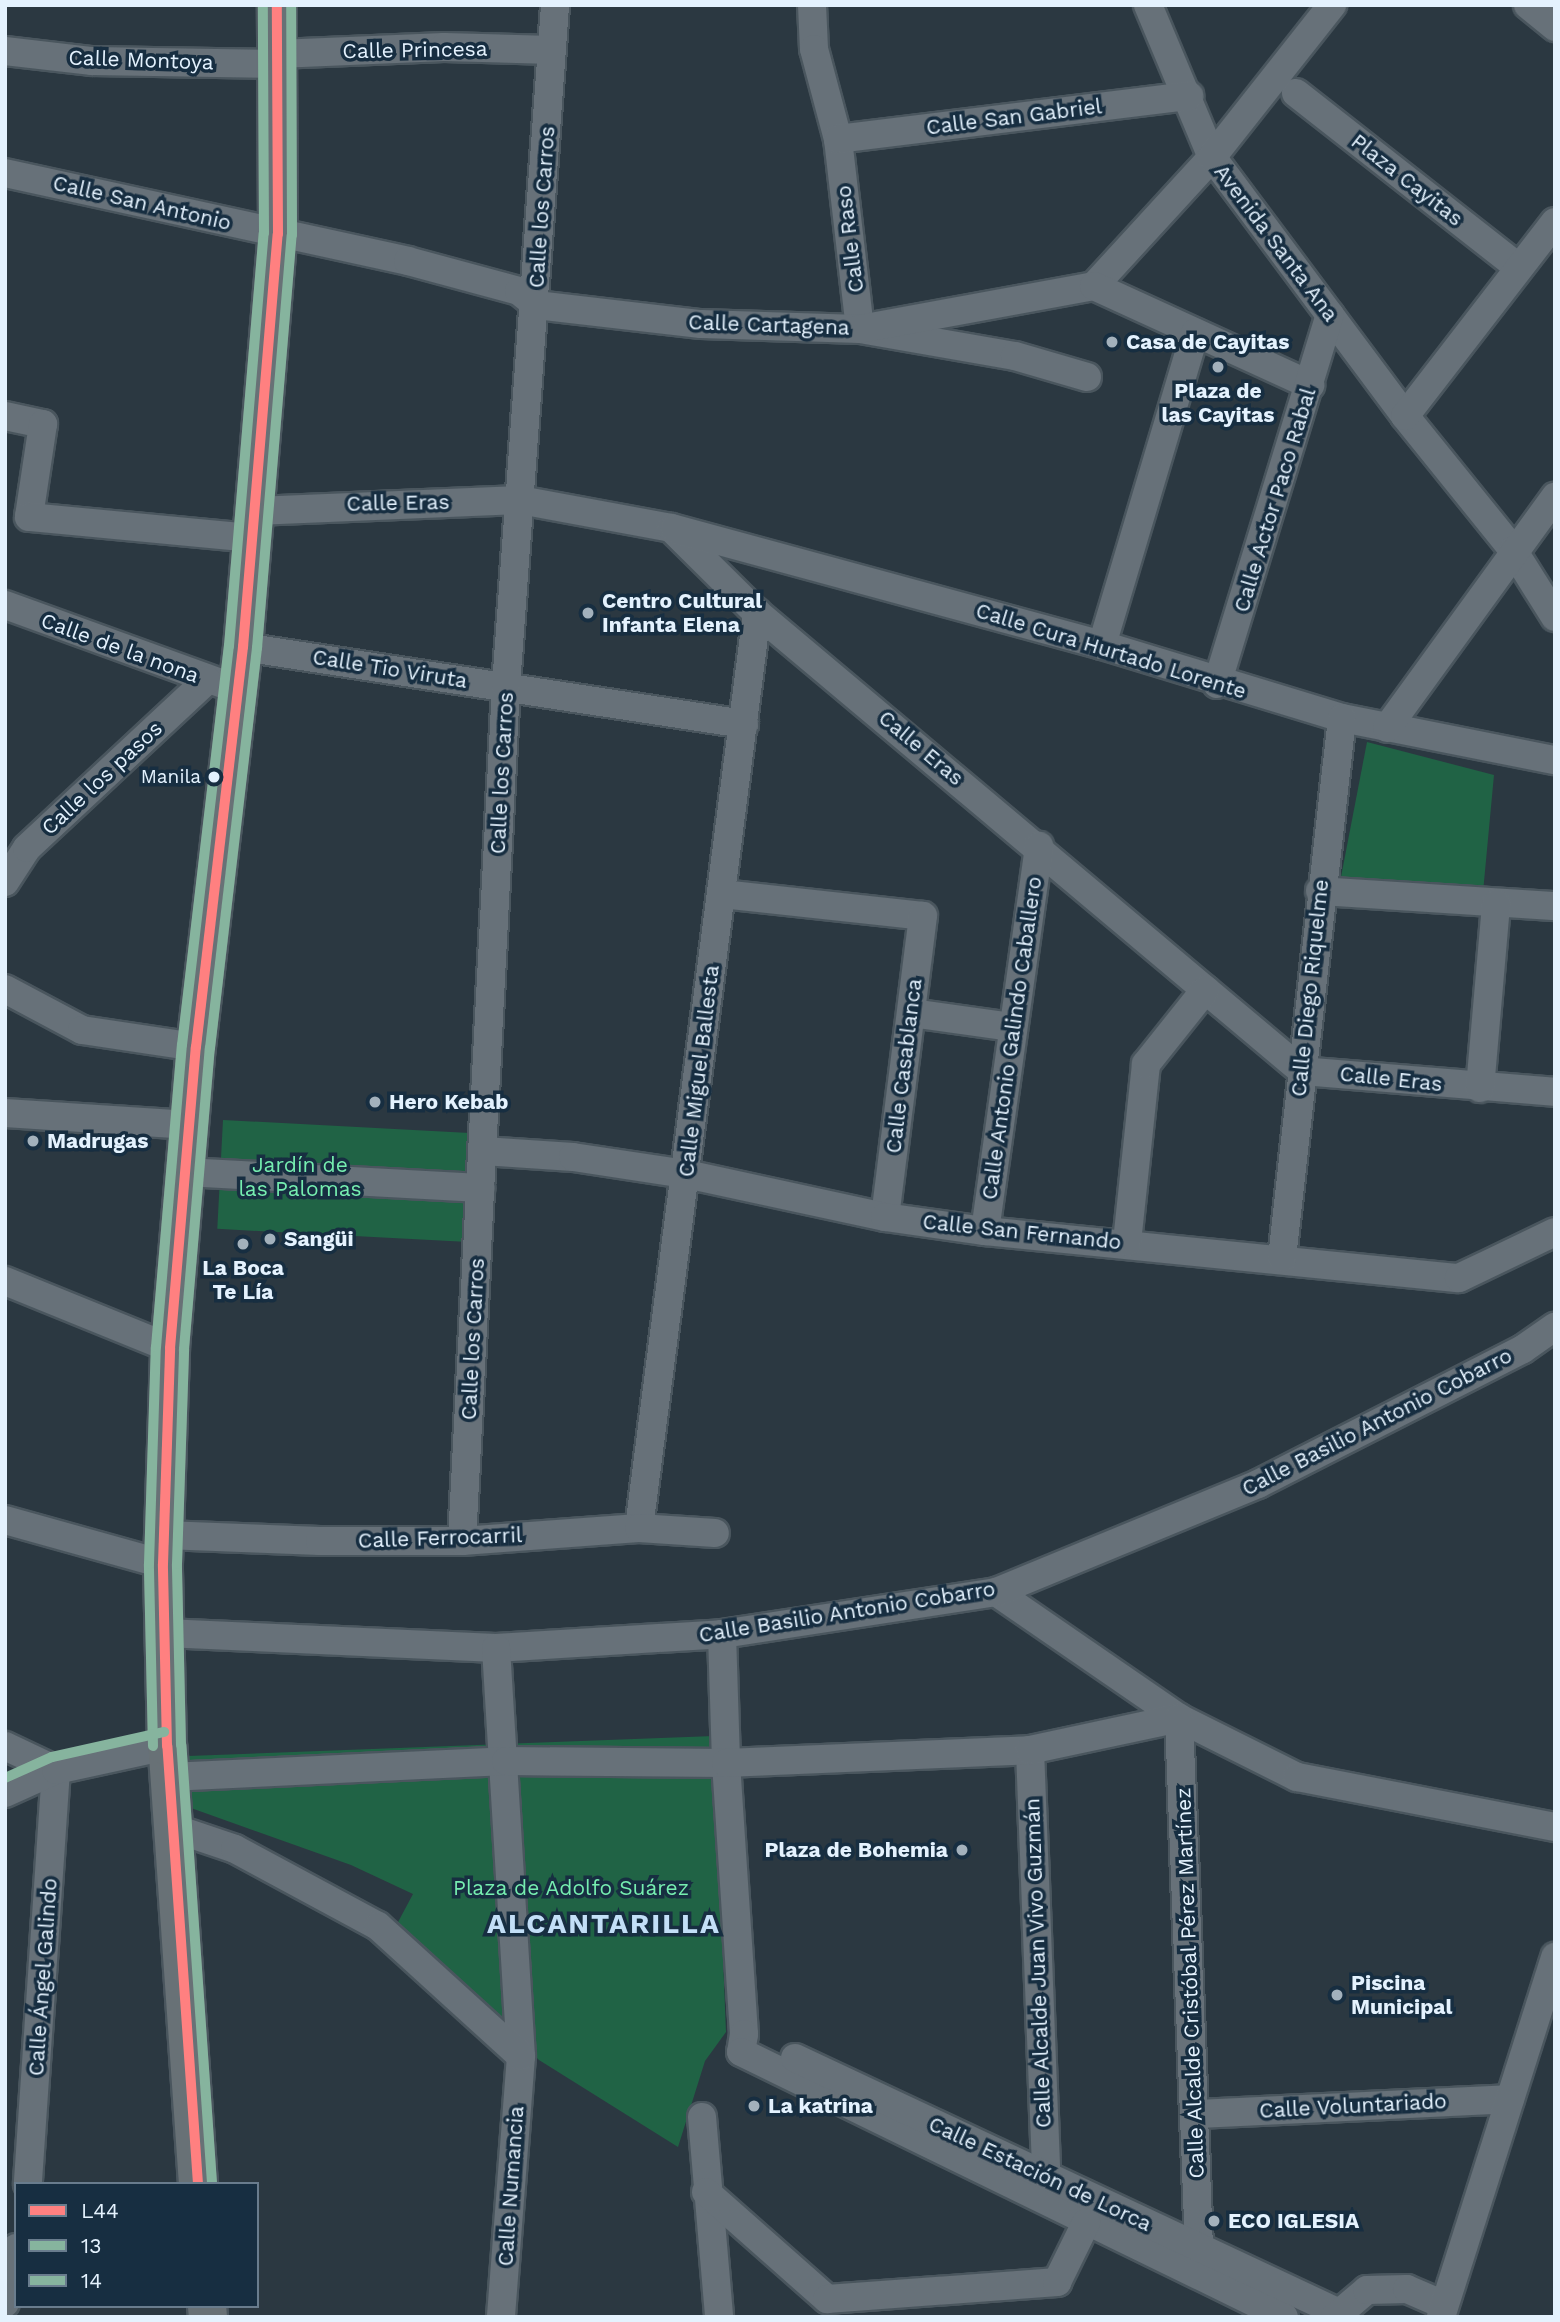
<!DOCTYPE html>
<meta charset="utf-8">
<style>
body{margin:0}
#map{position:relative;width:1560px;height:2322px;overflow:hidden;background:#2b3841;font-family:"Work Sans",sans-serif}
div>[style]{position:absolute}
.green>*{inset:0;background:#206345;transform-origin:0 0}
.roads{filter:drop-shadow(2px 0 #4a565e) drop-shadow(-2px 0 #4a565e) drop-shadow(0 2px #4a565e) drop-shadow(0 -2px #4a565e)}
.street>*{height:28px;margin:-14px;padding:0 14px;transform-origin:14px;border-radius:14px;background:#677179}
.secondary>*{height:38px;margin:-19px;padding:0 19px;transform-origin:19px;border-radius:19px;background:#687176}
.bus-1>*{height:10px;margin:-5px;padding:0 5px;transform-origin:5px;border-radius:5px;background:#ff8080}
.bus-2>*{height:10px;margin:-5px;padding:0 5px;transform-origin:5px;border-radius:5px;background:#86b49e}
.bus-3>*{height:10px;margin:-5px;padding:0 5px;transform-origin:5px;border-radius:5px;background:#86b49e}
.dots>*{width:19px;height:19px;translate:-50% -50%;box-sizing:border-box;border:4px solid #172e41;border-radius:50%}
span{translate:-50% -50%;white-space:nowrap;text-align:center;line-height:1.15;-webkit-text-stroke:7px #172e41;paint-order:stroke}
.bus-label{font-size:19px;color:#e4f2fe}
.right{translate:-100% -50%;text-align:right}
.street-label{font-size:21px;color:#e4f2fe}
.poi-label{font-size:21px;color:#e4f2fe;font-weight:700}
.left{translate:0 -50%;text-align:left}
.park-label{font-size:21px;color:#76eeb0}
.district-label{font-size:28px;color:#c3dff7;font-weight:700;letter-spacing:2px}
.frame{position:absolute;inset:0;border:7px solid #e4f2fe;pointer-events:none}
.legend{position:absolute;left:14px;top:2182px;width:245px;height:126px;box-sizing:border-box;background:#172e41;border:2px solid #697c8d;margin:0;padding:9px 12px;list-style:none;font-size:21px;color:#e4f2fe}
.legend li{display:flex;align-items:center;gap:14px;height:35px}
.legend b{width:35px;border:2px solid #697c8d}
</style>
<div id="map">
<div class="green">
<i style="clip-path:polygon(1367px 742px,1494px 775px,1483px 892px,1341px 877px)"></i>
<i style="left:223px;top:1120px;width:247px;height:109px;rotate:3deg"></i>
<i style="clip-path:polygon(714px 1736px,726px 2032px,705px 2061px,678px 2147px,539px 2060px,397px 1924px,413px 1894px,351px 1865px,191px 1808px,188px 1756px)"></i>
</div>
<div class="roads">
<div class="street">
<i style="left:812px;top:5px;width:44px;rotate:87.4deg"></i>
<i style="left:814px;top:49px;width:93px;rotate:75.1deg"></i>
<i style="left:838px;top:139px;width:191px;rotate:83.4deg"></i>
<i style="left:860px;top:329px;width:157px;rotate:9.9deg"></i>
<i style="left:1015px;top:356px;width:75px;rotate:16.3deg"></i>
<i style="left:1148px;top:5px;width:165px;rotate:67.2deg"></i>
<i style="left:1212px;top:157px;width:323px;rotate:53.3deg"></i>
<i style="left:1405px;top:416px;width:172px;rotate:51.1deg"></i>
<i style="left:1513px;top:550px;width:79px;rotate:57.9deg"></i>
<i style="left:1528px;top:5px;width:35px;rotate:39deg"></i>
<i style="left:5px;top:51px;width:88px;rotate:6.6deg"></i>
<i style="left:92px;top:61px;width:186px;rotate:0.9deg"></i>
<i style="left:278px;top:54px;width:166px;rotate:-2.4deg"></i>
<i style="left:444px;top:47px;width:108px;rotate:1.6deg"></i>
<i style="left:1296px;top:93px;width:282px;rotate:38.1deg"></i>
<i style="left:838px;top:139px;width:354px;rotate:-7deg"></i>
<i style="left:5px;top:173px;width:412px;rotate:12.3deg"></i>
<i style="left:408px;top:261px;width:115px;rotate:15.1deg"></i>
<i style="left:519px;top:291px;width:22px;rotate:39deg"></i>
<i style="left:536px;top:305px;width:166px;rotate:6.6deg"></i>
<i style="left:701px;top:324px;width:159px;rotate:1.8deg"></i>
<i style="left:860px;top:329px;width:238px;rotate:-10.4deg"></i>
<i style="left:1094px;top:286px;width:175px;rotate:-47.5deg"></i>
<i style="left:1212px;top:157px;width:194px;rotate:-51.7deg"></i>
<i style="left:1094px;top:286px;width:238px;rotate:24.6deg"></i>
<i style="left:5px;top:416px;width:39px;rotate:12deg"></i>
<i style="left:43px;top:424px;width:94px;rotate:98.6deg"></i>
<i style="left:29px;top:517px;width:224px;rotate:5.4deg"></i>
<i style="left:1405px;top:416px;width:245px;rotate:-52.3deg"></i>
<i style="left:255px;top:511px;width:265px;rotate:-2.4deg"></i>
<i style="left:520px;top:500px;width:154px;rotate:10.5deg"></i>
<i style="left:671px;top:528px;width:121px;rotate:44.7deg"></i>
<i style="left:757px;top:613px;width:712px;rotate:40.04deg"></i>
<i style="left:1302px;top:1071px;width:254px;rotate:4.7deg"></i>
<i style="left:675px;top:529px;width:442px;rotate:15.2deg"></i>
<i style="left:1102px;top:645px;width:251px;rotate:16.9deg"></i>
<i style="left:1342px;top:718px;width:217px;rotate:11.2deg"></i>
<i style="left:5px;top:605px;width:232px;rotate:19.9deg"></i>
<i style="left:1102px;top:645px;width:326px;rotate:-73.4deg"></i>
<i style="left:243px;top:647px;width:507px;rotate:8.74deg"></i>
<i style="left:1217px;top:684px;width:386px;rotate:-73deg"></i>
<i style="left:1387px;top:728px;width:286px;rotate:-54deg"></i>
<i style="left:5px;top:882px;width:40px;rotate:-57.1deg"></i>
<i style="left:27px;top:848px;width:246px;rotate:-43deg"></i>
<i style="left:1320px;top:891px;width:235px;rotate:3.7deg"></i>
<i style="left:722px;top:894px;width:202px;rotate:6.2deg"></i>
<i style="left:923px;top:916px;width:303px;rotate:97.2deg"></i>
<i style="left:5px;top:989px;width:87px;rotate:28deg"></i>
<i style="left:82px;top:1030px;width:115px;rotate:8.5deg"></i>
<i style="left:912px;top:1013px;width:100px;rotate:8deg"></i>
<i style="left:1480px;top:1088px;width:185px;rotate:-85deg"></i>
<i style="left:5px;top:1113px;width:185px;rotate:3.7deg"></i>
<i style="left:483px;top:1151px;width:90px;rotate:3.8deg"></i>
<i style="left:573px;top:1157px;width:114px;rotate:8.6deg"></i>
<i style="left:686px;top:1174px;width:204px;rotate:12.2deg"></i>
<i style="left:885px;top:1217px;width:101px;rotate:8deg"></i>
<i style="left:985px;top:1231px;width:476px;rotate:5.7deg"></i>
<i style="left:1459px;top:1278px;width:106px;rotate:-25.6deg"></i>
<i style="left:185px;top:1172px;width:296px;rotate:3.1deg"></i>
<i style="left:985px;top:1231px;width:389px;rotate:-82deg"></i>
<i style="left:1127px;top:1242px;width:179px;rotate:-83.9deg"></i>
<i style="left:1146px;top:1064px;width:95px;rotate:-51.4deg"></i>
<i style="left:1282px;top:1258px;width:543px;rotate:-83.66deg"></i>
<i style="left:5px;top:1281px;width:178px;rotate:22.1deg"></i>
<i style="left:5px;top:1520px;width:164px;rotate:15.6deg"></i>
<i style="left:639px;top:1528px;width:923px;rotate:-82.65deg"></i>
<i style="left:164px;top:1535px;width:156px;rotate:2.2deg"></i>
<i style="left:320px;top:1541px;width:142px"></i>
<i style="left:462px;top:1541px;width:177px;rotate:-4.2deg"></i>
<i style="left:639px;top:1528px;width:76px;rotate:3.8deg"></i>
<i style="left:462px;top:1541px;width:856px;rotate:-87.05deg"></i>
<i style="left:506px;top:686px;width:683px;rotate:-85.88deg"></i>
<i style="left:996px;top:1592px;width:222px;rotate:34.5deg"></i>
<i style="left:1179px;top:1718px;width:132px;rotate:26.6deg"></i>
<i style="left:1297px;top:1777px;width:263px;rotate:11deg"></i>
<i style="left:165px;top:1633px;width:331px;rotate:2.6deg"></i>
<i style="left:496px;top:1648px;width:226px;rotate:-3.5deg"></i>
<i style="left:722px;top:1634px;width:277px;rotate:-8.7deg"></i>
<i style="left:996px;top:1592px;width:283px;rotate:-22.4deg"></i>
<i style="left:1258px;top:1484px;width:297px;rotate:-27deg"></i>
<i style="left:1523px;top:1349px;width:39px;rotate:-35deg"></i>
<i style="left:722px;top:1634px;width:129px;rotate:88.2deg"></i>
<i style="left:726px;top:1763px;width:272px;rotate:86.2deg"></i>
<i style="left:744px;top:2034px;width:18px;rotate:99deg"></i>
<i style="left:741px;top:2052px;width:604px;rotate:26.01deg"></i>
<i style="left:496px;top:1648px;width:409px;rotate:86.5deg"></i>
<i style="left:521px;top:2056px;width:262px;rotate:94.4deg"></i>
<i style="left:5px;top:1746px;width:56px;rotate:25.2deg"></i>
<i style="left:56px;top:1770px;width:415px;rotate:93.9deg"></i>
<i style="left:1030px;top:1750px;width:426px;rotate:87.8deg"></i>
<i style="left:169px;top:1777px;width:337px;rotate:-2.7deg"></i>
<i style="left:506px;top:1761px;width:220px;rotate:0.5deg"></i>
<i style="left:726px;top:1763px;width:304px;rotate:-2.4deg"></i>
<i style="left:1030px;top:1750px;width:152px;rotate:-12.1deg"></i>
<i style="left:1179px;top:1718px;width:530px;rotate:87.84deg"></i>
<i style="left:5px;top:1793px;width:56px;rotate:-24.3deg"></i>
<i style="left:56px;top:1770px;width:114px;rotate:-12.2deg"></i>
<i style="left:173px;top:1828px;width:65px;rotate:18.7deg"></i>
<i style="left:235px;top:1849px;width:162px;rotate:28.3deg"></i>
<i style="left:378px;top:1926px;width:193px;rotate:42.3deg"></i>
<i style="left:795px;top:2058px;width:599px;rotate:25.11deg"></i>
<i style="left:1196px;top:2114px;width:314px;rotate:-2.7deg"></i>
<i style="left:702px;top:2117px;width:201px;rotate:85.1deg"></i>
<i style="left:706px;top:2192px;width:162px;rotate:41.5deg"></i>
<i style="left:827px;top:2299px;width:231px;rotate:-4.2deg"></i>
<i style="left:1057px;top:2282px;width:66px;rotate:-63.8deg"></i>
<i style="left:5px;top:2303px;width:56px;rotate:-78.7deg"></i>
<i style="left:1335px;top:2317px;width:42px;rotate:-40.2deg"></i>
<i style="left:1367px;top:2290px;width:40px;rotate:-1.4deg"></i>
<i style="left:1407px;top:2289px;width:40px;rotate:23.4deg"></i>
<i style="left:1441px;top:2317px;width:378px;rotate:-72.4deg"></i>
</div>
<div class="secondary">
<i style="left:198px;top:2184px;width:439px;rotate:-94deg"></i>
<i style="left:167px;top:1746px;width:182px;rotate:-91.3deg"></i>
<i style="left:163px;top:1564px;width:216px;rotate:-88.1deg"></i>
<i style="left:170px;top:1348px;width:302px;rotate:-85.1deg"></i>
<i style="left:196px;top:1047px;width:403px;rotate:-83.3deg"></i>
<i style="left:243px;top:647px;width:414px;rotate:-85.2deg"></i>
<i style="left:278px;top:234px;width:229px;rotate:-90.3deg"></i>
<i style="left:207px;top:2306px;width:11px;rotate:85deg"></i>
</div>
</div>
<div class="bus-1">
<i style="left:198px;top:2184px;width:439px;rotate:-94deg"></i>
<i style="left:167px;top:1746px;width:182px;rotate:-91.3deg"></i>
<i style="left:163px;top:1564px;width:216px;rotate:-88.1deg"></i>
<i style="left:170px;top:1348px;width:302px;rotate:-85.1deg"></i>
<i style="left:196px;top:1047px;width:403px;rotate:-83.3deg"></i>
<i style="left:243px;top:647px;width:414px;rotate:-85.2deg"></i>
<i style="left:278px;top:234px;width:229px;rotate:-90.3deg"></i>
</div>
<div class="bus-2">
<i style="left:212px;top:2183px;width:439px;rotate:-94deg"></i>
<i style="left:181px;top:1745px;width:181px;rotate:-91.3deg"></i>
<i style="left:177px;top:1564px;width:215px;rotate:-88.1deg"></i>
<i style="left:184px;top:1349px;width:302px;rotate:-85.1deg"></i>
<i style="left:210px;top:1048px;width:403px;rotate:-83.3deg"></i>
<i style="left:257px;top:648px;width:414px;rotate:-85.2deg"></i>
<i style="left:292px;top:235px;width:230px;rotate:-90.2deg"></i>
</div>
<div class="bus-3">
<i style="left:153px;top:1746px;width:182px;rotate:-91.3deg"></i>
<i style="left:149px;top:1564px;width:217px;rotate:-88.2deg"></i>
<i style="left:156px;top:1347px;width:303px;rotate:-85.1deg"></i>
<i style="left:182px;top:1045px;width:402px;rotate:-83.3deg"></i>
<i style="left:229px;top:646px;width:414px;rotate:-85.2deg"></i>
<i style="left:264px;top:233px;width:228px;rotate:-90.3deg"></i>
<i style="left:5px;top:1778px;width:51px;rotate:-24.1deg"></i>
<i style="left:52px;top:1757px;width:115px;rotate:-12.6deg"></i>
</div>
<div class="dots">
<i style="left:1112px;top:342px;background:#a3b1bc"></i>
<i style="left:1218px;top:367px;background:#a3b1bc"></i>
<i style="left:588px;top:613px;background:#a3b1bc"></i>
<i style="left:214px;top:777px;background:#e4f2fe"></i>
<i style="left:375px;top:1102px;background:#a3b1bc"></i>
<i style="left:33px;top:1141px;background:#a3b1bc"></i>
<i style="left:270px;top:1239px;background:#a3b1bc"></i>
<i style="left:243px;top:1244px;background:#a3b1bc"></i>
<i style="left:962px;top:1850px;background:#a3b1bc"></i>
<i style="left:1337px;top:1995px;background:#a3b1bc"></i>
<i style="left:754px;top:2106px;background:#a3b1bc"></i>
<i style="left:1214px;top:2221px;background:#a3b1bc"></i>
</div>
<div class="bus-label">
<span class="right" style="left:201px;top:777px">Manila</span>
</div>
<div class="street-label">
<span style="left:415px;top:50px;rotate:-1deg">Calle Princesa</span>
<span style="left:141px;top:60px;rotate:2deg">Calle Montoya</span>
<span style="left:1014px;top:117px;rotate:-7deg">Calle San Gabriel</span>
<span style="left:1407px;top:180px;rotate:38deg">Plaza Cayitas</span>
<span style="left:142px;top:203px;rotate:13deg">Calle San Antonio</span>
<span style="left:542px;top:207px;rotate:-86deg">Calle los Carros</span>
<span style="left:850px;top:239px;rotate:-97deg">Calle Raso</span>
<span style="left:1276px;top:243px;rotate:53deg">Avenida Santa Ana</span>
<span style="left:769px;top:325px;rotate:2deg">Calle Cartagena</span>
<span style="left:1275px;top:500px;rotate:-73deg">Calle Actor Paco Rabal</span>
<span style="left:398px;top:503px;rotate:-1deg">Calle Eras</span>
<span style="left:120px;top:648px;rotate:20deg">Calle de la nona</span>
<span style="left:1111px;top:651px;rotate:17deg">Calle Cura Hurtado Lorente</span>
<span style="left:390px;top:669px;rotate:9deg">Calle Tio Viruta</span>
<span style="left:921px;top:748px;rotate:40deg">Calle Eras</span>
<span style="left:502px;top:773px;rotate:-87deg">Calle los Carros</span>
<span style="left:102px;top:778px;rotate:-43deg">Calle los pasos</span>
<span style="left:1310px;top:988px;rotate:-84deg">Calle Diego Riquelme</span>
<span style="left:1012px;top:1038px;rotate:-82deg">Calle Antonio Galindo Caballero</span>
<span style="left:904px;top:1066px;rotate:-83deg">Calle Casablanca</span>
<span style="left:699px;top:1071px;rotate:-83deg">Calle Miguel Ballesta</span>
<span style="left:1391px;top:1079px;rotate:6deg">Calle Eras</span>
<span style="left:1022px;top:1232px;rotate:6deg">Calle San Fernando</span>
<span style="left:473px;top:1339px;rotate:-87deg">Calle los Carros</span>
<span style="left:1377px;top:1422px;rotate:-27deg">Calle Basilio Antonio Cobarro</span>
<span style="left:440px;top:1538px;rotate:-2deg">Calle Ferrocarril</span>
<span style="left:847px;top:1612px;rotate:-9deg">Calle Basilio Antonio Cobarro</span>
<span style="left:1038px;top:1963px;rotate:-92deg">Calle Alcalde Juan Vivo Guzmán</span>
<span style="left:43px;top:1977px;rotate:-86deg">Calle Ángel Galindo</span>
<span style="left:1190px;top:1983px;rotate:-92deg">Calle Alcalde Cristóbal Pérez Martínez</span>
<span style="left:1353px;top:2106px;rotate:-3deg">Calle Voluntariado</span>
<span style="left:1040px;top:2174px;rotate:25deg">Calle Estación de Lorca</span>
<span style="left:511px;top:2186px;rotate:-86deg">Calle Numancia</span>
</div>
<div class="poi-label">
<span class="left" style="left:1126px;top:342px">Casa de Cayitas</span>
<span style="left:1218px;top:403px">Plaza de<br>las Cayitas</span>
<span class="left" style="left:602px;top:613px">Centro Cultural<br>Infanta Elena</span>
<span class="left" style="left:389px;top:1102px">Hero Kebab</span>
<span class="left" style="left:47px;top:1141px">Madrugas</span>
<span class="left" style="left:284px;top:1239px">Sangüi</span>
<span style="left:243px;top:1280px">La Boca<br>Te Lía</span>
<span class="right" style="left:948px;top:1850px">Plaza de Bohemia</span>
<span class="left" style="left:1351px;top:1995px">Piscina<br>Municipal</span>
<span class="left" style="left:768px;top:2106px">La katrina</span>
<span class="left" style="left:1228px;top:2221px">ECO IGLESIA</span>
</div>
<div class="park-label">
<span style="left:300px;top:1177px">Jardín de<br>las Palomas</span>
<span style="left:571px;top:1888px">Plaza de Adolfo Suárez</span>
</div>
<div class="district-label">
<span style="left:604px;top:1924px">ALCANTARILLA</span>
</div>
<div class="frame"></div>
<ul class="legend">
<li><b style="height:9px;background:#ff8080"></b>L44</li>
<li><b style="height:9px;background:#86b49e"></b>13</li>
<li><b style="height:9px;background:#86b49e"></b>14</li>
</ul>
</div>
